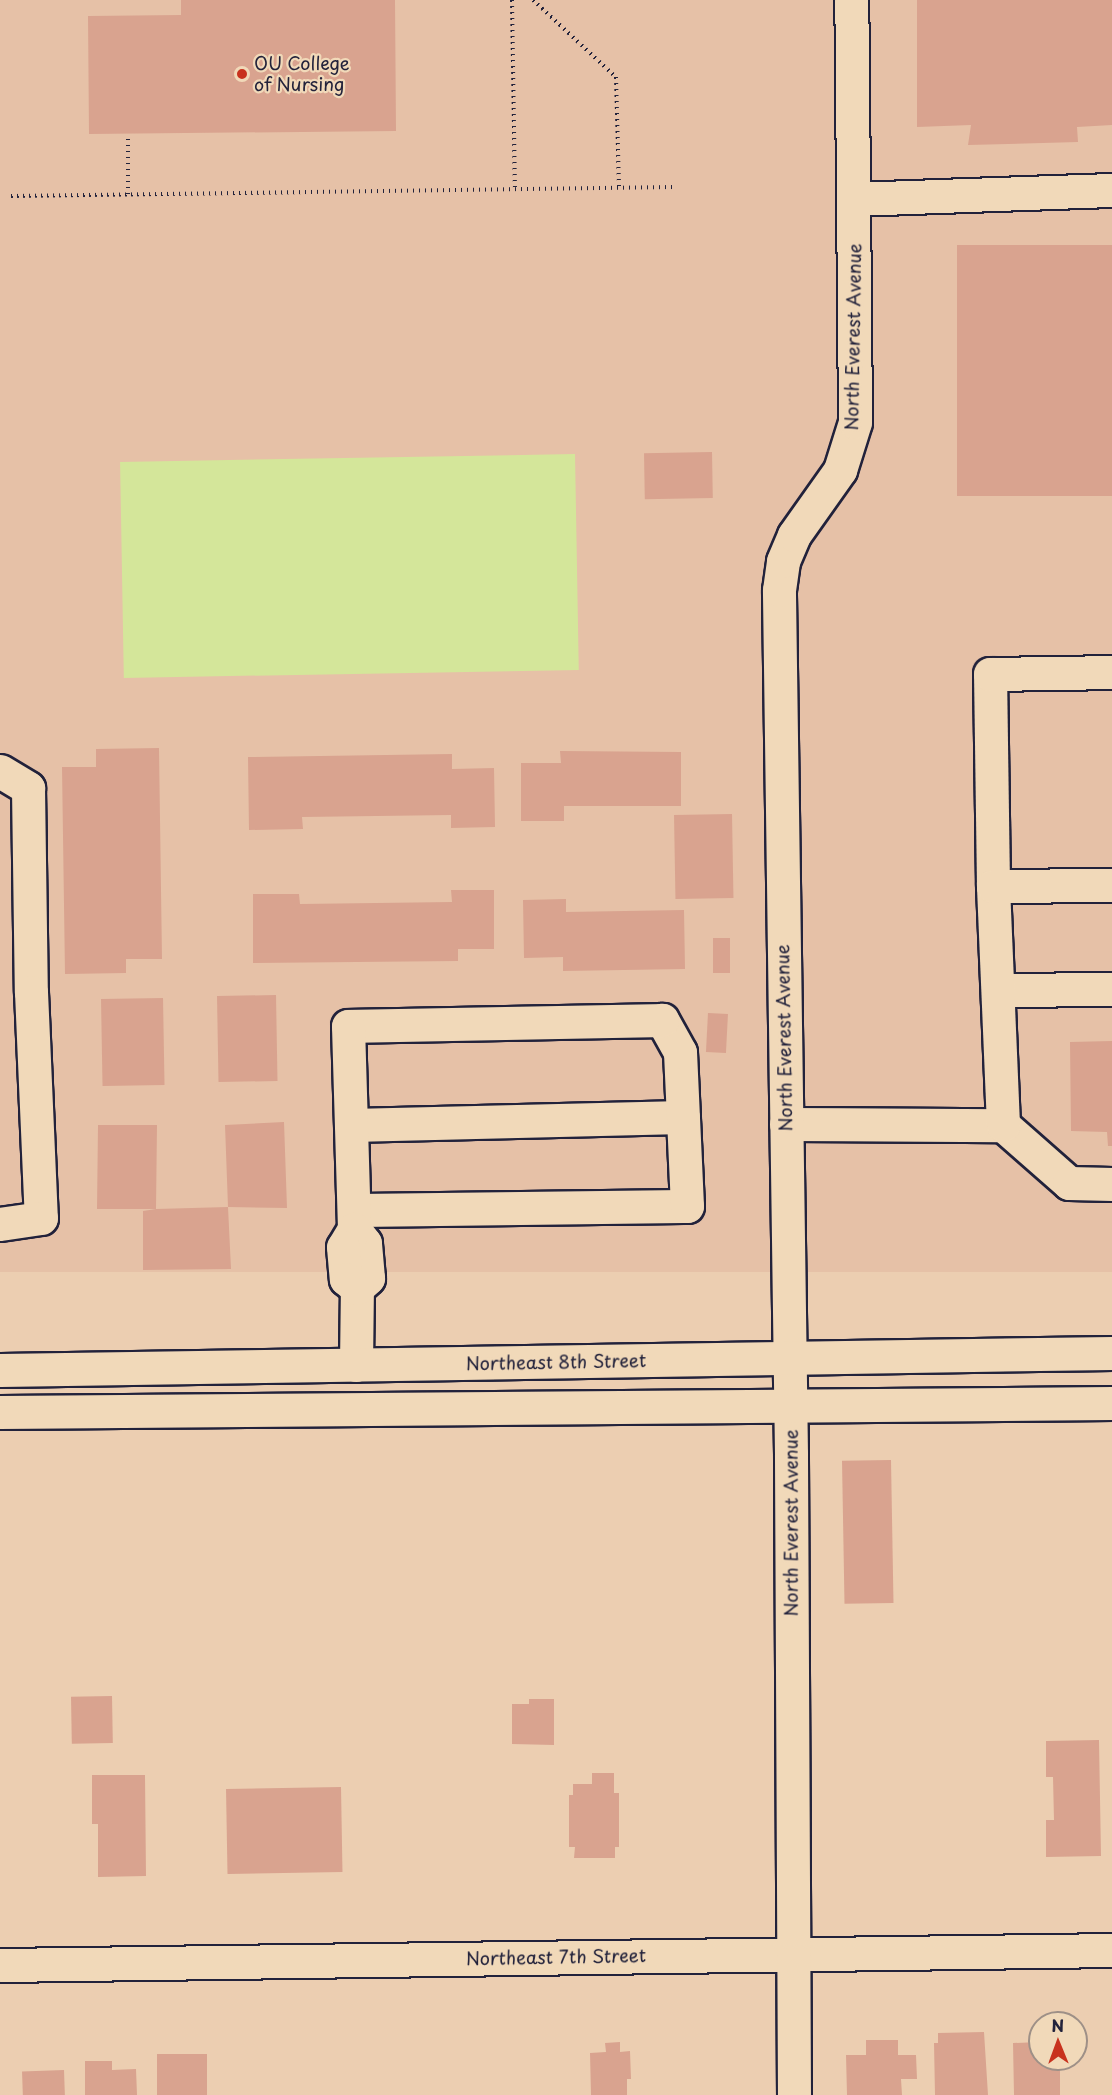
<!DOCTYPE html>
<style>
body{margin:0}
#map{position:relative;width:1112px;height:2095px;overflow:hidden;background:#ecceb1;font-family:"Playpen Sans",sans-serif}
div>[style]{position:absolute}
.built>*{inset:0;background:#e6c1a7;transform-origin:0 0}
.green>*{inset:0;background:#d4e69a;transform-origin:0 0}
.building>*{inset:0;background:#d9a38f;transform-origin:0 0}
.path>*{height:4px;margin-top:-2px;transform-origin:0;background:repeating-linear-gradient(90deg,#22223b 0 1.5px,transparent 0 6px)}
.roads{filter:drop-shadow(2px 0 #22223b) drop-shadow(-2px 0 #22223b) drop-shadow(0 2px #22223b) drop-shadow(0 -2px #22223b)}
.minor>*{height:33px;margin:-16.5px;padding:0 16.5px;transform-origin:16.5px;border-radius:16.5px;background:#f1d9b9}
.major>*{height:33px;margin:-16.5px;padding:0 16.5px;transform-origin:16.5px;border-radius:16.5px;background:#f1d9b9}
.dots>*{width:16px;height:16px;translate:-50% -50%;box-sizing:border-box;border:3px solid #f1d9b9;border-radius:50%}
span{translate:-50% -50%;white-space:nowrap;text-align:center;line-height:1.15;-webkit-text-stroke:4.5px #f1d9b9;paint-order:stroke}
.poi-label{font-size:18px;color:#22223b}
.left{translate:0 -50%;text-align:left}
.street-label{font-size:18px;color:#22223b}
.north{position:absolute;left:1028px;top:2011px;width:60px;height:60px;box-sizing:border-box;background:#f1d9b9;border:2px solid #9e9087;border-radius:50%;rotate:359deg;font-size:16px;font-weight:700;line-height:24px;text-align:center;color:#22223b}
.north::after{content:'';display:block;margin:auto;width:21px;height:27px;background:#c8321e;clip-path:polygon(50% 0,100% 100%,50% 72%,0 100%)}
</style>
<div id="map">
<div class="built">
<i style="left:0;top:0;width:1112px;height:1272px"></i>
</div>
<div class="green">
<i style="left:575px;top:454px;width:216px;height:455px;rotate:89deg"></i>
</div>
<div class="building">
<i style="clip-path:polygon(181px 0,395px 0,396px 131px,89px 134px,88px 16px,181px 15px)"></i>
<i style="clip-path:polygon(917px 0,1112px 0,1112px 125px,1077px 127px,1078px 142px,968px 145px,971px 125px,917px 127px)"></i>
<i style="left:957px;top:245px;width:155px;height:251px"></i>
<i style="left:712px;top:452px;width:46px;height:68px;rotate:89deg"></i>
<i style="clip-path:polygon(159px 748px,162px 959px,126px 959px,126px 973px,65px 974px,62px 767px,96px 767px,96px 749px)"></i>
<i style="clip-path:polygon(560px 751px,681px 752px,681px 806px,564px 806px,564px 821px,521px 821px,521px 763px,561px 763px)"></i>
<i style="clip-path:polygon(452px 754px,452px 769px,494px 768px,495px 827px,451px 828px,451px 815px,302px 817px,303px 829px,249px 830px,248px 757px)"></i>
<i style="left:732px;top:814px;width:84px;height:58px;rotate:89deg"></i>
<i style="clip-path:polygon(451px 890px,494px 890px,494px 949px,458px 949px,458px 961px,253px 963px,253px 894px,299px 894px,300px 904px,452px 902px)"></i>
<i style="clip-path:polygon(566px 899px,566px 912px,684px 910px,685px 969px,563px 971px,563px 957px,524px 958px,523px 900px)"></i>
<i style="left:713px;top:938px;width:17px;height:35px"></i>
<i style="left:276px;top:995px;width:86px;height:59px;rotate:89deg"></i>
<i style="left:163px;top:998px;width:87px;height:62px;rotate:89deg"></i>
<i style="left:708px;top:1013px;width:20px;height:39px;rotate:3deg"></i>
<i style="clip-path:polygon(1112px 1041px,1112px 1146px,1108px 1146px,1107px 1132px,1071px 1131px,1070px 1042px)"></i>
<i style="clip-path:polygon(284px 1122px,287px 1208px,228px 1207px,231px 1269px,143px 1270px,143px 1211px,156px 1209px,97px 1209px,98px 1125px,157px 1125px,156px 1209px,228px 1207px,225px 1125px)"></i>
<i style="left:891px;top:1460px;width:143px;height:49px;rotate:89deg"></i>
<i style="left:112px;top:1696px;width:47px;height:41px;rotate:89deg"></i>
<i style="clip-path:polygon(529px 1699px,554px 1699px,554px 1745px,512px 1744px,512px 1704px,529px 1704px)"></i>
<i style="clip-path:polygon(1099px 1740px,1101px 1856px,1046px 1857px,1046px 1820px,1054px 1820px,1053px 1777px,1046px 1777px,1046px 1741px)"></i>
<i style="clip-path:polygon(592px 1773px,614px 1773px,614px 1793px,619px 1793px,619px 1847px,615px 1847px,615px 1858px,574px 1858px,575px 1847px,569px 1847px,569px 1795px,573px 1795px,573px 1784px,592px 1784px)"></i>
<i style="clip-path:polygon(92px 1775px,145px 1775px,146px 1876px,98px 1877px,98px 1824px,92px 1824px)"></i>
<i style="left:341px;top:1787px;width:85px;height:115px;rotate:89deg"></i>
<i style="clip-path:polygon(984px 2032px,988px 2095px,935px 2095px,934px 2043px,938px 2043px,938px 2033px)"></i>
<i style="clip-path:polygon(866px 2040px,898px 2040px,898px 2055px,916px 2055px,917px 2079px,901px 2079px,902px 2095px,847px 2095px,846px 2055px,866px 2055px)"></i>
<i style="clip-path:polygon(620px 2042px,620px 2052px,630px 2051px,631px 2079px,627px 2079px,627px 2095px,591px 2095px,590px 2053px,606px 2052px,605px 2043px)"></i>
<i style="clip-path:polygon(1040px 2042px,1040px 2059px,1060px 2059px,1060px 2095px,1014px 2095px,1013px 2043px)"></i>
<i style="left:157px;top:2054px;width:50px;height:41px"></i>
<i style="clip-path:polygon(85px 2061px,112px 2061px,112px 2070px,136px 2069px,137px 2095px,85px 2095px)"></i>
<i style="left:64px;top:2070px;width:25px;height:42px;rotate:88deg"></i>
</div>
<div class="path">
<i style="left:512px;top:0;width:188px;rotate:89.1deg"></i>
<i style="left:533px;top:0;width:113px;rotate:42.9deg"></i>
<i style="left:616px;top:77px;width:110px;rotate:88.4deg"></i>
<i style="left:128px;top:194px;width:60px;rotate:-90deg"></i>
<i style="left:11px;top:196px;width:663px;rotate:-0.78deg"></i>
</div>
<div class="roads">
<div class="minor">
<i style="left:853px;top:199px;width:259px;rotate:-2deg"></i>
<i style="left:0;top:771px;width:33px;rotate:31deg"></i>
<i style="left:28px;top:788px;width:204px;rotate:89.2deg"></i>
<i style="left:31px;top:992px;width:226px;rotate:87.5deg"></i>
<i style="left:41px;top:1218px;width:41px;rotate:171.7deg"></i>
<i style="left:993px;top:886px;width:212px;rotate:-90.8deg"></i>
<i style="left:990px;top:674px;width:122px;rotate:-0.9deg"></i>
<i style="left:999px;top:990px;width:113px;rotate:-0.5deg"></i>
<i style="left:786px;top:1124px;width:217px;rotate:0.3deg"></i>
<i style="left:1003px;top:1125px;width:88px;rotate:41.3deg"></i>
<i style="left:1069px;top:1183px;width:43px;rotate:1.3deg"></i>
<i style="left:351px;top:1125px;width:332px;rotate:-1.4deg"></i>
<i style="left:1003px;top:1125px;width:239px;rotate:-92.4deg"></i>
<i style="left:993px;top:886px;width:119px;rotate:-0.5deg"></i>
<i style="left:354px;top:1210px;width:333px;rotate:-0.7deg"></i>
<i style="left:687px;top:1206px;width:154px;rotate:-92.6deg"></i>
<i style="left:680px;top:1052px;width:37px;rotate:-119deg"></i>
<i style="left:662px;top:1020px;width:314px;rotate:178.9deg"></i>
<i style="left:348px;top:1026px;width:203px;rotate:88.3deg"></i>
<i style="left:356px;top:1365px;width:77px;rotate:-89.3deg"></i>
<i style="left:357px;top:1288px;width:15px;rotate:-42deg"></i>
<i style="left:368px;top:1278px;width:35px;rotate:-95deg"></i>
<i style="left:365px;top:1243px;width:18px;rotate:-128deg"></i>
<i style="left:354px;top:1229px;width:21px;rotate:121deg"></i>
<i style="left:343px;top:1247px;width:32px;rotate:85deg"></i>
<i style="left:346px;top:1279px;width:14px;rotate:39deg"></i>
<i style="left:0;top:1965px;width:1112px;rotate:-0.77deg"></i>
<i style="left:794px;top:2095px;width:641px;rotate:-90.27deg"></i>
<i style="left:791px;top:1454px;width:864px;rotate:-90.8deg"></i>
<i style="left:779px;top:590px;width:29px;rotate:-82deg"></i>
<i style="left:783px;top:561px;width:28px;rotate:-67deg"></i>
<i style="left:794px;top:535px;width:80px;rotate:-54.7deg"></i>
<i style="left:840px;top:470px;width:50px;rotate:-72.6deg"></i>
<i style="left:855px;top:422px;width:422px;rotate:-90.5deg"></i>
</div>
<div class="major">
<i style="left:0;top:1370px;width:1112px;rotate:-0.88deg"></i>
<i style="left:0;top:1412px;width:1112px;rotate:-0.46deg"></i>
</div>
</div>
<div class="dots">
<i style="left:242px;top:74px;background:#c8321e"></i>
</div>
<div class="poi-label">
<span class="left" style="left:254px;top:74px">OU College<br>of Nursing</span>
</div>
<div class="street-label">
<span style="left:853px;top:337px;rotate:-89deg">North Everest Avenue</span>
<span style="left:784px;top:1038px;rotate:-91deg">North Everest Avenue</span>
<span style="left:556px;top:1362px;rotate:-1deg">Northeast 8th Street</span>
<span style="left:791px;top:1523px;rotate:-90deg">North Everest Avenue</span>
<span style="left:556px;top:1957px;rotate:-1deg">Northeast 7th Street</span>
</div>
<div class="north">N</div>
</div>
